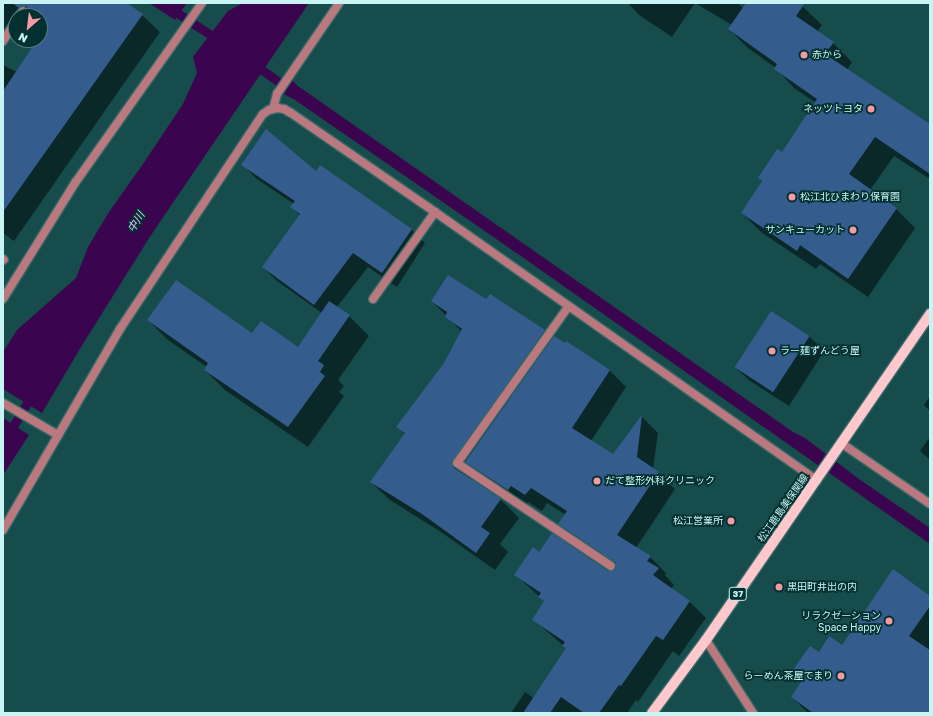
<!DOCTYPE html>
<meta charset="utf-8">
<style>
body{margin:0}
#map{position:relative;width:933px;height:716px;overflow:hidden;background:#164c4b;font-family:"Golos Text","Noto Sans JP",sans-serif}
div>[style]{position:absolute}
.water>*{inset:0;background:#3a044e}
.shadow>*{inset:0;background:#0007}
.stream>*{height:9px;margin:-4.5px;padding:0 4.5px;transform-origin:4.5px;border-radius:4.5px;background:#3a044e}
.building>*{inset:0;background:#345d8e;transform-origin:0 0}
.roads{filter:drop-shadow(1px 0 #366a69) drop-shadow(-1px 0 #366a69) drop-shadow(0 1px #366a69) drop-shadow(0 -1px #366a69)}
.street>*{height:8px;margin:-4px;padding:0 4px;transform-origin:4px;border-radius:4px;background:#bb797f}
.primary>*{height:10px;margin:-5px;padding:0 5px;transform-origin:5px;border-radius:5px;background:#fec8cc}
.dots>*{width:11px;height:11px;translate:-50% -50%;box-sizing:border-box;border:2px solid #033030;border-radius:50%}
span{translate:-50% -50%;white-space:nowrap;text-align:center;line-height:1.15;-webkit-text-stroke:3.5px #033030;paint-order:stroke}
.shield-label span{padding:1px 3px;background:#033030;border:1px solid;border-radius:3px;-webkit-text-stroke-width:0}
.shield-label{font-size:9px;color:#c8f5f3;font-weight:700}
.poi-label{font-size:10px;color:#c8f5f3}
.left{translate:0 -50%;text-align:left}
.right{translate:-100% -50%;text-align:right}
.street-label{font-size:10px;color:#c8f5f3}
.water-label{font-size:11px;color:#e9c2ff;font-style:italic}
.frame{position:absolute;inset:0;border:4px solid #c8f5f3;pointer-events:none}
.north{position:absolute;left:8px;top:8px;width:40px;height:40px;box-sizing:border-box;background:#033030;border:1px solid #527f7e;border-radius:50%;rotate:208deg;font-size:11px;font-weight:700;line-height:16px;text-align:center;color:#c8f5f3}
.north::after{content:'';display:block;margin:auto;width:14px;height:18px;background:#f49aa3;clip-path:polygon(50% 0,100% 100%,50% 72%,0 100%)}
</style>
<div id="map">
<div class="water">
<i style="clip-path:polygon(149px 3px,187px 3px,175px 20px)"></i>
<i style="clip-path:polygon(243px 3px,309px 3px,151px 235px,81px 347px,42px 413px,3px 389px,3px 352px,17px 330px,76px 278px,88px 247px,109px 212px,143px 164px,183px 104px,197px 73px,193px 57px,228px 11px)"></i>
<i style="clip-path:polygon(287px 75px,298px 86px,793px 432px,805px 438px,859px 479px,930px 528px,930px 544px,528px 261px,295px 100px,277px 90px)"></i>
<i style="clip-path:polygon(3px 418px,29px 435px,3px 475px)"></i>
</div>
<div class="shadow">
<i style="clip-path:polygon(3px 3px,125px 3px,142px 15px,160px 32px,14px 241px,3px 233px,3px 65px,17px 72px,38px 40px,40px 40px,45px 30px,40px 25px,40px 16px,16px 16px,16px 29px,3px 48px)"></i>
<i style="clip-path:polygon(628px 3px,738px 3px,743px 8px,747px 3px,799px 3px,822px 25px,817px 32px,833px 43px,852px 62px,847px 70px,930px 125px,930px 179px,894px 156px,870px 190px,896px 209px,915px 228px,868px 297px,820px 264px,816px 269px,761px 232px,742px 213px,762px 182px,759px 178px,782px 153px,816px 103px,794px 88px,776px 68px,748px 48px,729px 29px,732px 25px,695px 3px,672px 37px,639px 15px)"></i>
<i style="clip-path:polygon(243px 165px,316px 172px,411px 229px,425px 243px,397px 287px,368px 267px,337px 307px,349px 316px,369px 336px,338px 380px,344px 386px,339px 392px,344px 396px,308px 447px,225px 390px,205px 370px,207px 367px,168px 340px,148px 320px,253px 334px,298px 348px,322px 313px,277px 281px,263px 267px,300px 216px,292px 207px,294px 204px,257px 179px)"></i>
<i style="clip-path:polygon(486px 300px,544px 331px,553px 339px,565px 344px,566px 342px,610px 371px,626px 387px,591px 441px,613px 455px,642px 417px,658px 433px,653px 469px,675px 489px,636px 548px,650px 557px,666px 573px,665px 575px,674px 585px,671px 589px,689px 601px,706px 618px,679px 656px,673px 651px,638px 702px,636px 700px,627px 713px,511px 713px,525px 692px,534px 698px,567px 649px,534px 620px,545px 602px,516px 575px,539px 553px,608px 572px,614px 572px,616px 568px,576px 540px,560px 524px,566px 515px,547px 503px,542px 511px,528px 502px,525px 506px,476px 471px,470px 480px,501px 500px,519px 518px,500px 544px,508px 552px,495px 570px,441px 532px,390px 500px,371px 482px,405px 434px,398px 427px,445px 363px,462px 332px,432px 301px)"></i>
<i style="clip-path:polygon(771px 312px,810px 337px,824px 351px,789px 406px,750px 381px,735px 367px)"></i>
<i style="clip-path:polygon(930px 396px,930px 411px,924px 405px)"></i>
<i style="clip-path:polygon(930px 437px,930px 460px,920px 451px)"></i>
<i style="clip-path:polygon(930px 597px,930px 713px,808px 713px,792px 697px,803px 681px,793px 671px,819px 653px,842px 647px)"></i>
</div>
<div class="stream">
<i style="left:162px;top:3px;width:69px;rotate:33.2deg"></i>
<i style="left:252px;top:63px;width:45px;rotate:35.1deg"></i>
<i style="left:3px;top:443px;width:58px;rotate:-59deg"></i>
</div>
<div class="building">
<i style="clip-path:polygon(12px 3px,127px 3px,143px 14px,3px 212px,3px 91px,37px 40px,40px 40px,40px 35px,46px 26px,40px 22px,40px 16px,31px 16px,28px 14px,28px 9px,26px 6px,21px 6px,19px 8px)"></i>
<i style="clip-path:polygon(746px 3px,805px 3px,796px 16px,834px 42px,825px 54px,930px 124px,930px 174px,875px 137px,849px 174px,897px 208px,848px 279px,800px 245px,797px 251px,741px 213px,762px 181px,758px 178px,777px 149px,782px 152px,817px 99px,774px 69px,777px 64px,728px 29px)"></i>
<i style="clip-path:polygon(266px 129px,316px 171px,320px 165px,412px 229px,382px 273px,353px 253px,314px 305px,262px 267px,300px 214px,290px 207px,295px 201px,241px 165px)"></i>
<i style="clip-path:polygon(448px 275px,486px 299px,490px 294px,545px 330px,452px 462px,454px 468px,501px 499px,481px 527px,490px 533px,476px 553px,422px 514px,370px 482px,405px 433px,396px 427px,444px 363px,462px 329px,445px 317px,447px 312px,431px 301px)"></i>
<i style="clip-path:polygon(176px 280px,252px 333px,261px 321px,298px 347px,329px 301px,350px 315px,318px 361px,324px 365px,320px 372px,325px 376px,288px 427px,204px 370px,208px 363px,147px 320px)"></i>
<i style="left:771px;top:311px;width:46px;height:67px;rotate:33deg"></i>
<i style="clip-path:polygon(554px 336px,565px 343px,566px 341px,610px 370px,572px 428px,613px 454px,642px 415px,637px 457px,659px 472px,617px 535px,651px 556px,647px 561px,659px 568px,653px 575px,690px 601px,663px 640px,656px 636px,621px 686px,619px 685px,599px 713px,584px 713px,561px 697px,550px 713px,523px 713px,566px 648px,562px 646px,565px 642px,532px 620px,544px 601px,538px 597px,541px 593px,514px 575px,533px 547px,539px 552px,552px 533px,608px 571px,615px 569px,616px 563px,558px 524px,567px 511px,531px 488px,525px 495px,511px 486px,508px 490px,465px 462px)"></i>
<i style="clip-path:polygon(893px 569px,930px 596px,930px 606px,909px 636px,930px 650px,930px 713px,813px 713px,791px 697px,803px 679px,792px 671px,810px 646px,819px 652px,829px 636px,842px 645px)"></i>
</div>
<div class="roads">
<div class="street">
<i style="left:19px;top:16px;width:6px;rotate:-51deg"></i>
<i style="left:3px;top:41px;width:24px;rotate:-57deg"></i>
<i style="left:273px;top:109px;width:16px;rotate:-75deg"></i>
<i style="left:277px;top:94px;width:110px;rotate:-55.7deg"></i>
<i style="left:3px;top:259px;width:1px;rotate:45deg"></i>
<i style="left:3px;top:299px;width:137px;rotate:-58.2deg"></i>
<i style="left:75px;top:183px;width:220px;rotate:-54.8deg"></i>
<i style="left:373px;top:299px;width:107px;rotate:-54.5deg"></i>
<i style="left:568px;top:307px;width:191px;rotate:125.4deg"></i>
<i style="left:457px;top:463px;width:185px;rotate:33.8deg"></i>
<i style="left:3px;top:403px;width:64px;rotate:30.2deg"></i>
<i style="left:841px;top:443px;width:108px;rotate:34.4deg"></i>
<i style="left:3px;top:530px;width:233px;rotate:-59.8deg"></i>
<i style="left:120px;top:329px;width:258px;rotate:-56.4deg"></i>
<i style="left:263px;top:114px;width:7px;rotate:-34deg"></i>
<i style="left:269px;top:110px;width:8px;rotate:-14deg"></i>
<i style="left:277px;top:108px;width:7px;rotate:8deg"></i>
<i style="left:284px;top:109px;width:8px;rotate:30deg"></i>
<i style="left:291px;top:113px;width:175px;rotate:34.5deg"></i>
<i style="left:435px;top:212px;width:467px;rotate:35.1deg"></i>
<i style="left:706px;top:640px;width:87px;rotate:57.2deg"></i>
</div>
<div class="primary">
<i style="left:652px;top:713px;width:91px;rotate:-53.5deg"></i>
<i style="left:706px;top:640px;width:396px;rotate:-55.5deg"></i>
</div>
</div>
<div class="dots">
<i style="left:804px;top:55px;background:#f49aa3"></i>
<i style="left:871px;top:109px;background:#f49aa3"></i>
<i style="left:792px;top:197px;background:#f49aa3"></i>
<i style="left:853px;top:230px;background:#f49aa3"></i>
<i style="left:772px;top:351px;background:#f49aa3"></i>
<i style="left:597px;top:481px;background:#f49aa3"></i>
<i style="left:731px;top:521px;background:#f49aa3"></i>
<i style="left:779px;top:587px;background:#f49aa3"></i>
<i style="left:889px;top:621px;background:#f49aa3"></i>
<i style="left:841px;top:676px;background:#f49aa3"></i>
</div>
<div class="shield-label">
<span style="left:738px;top:594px">37</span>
</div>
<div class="poi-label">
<span class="left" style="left:812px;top:55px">赤から</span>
<span class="right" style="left:863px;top:109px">ネッツトヨタ</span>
<span class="left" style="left:800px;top:197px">松江北ひまわり保育園</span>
<span class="right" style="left:845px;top:230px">サンキューカット</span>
<span class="left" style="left:780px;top:351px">ラー麺ずんどう屋</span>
<span class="left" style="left:605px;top:481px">だて整形外科クリニック</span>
<span class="right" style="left:723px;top:521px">松江営業所</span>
<span class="left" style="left:787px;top:587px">黒田町井出の内</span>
<span class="right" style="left:881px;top:621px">リラクゼーション<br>Space Happy</span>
<span class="right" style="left:833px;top:676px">らーめん茶屋てまり</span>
</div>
<div class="street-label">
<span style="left:783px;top:508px;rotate:-55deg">松江鹿島美保関線</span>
</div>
<div class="water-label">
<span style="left:136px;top:222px;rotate:-59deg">中川</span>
</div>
<div class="frame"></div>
<div class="north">N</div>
</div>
